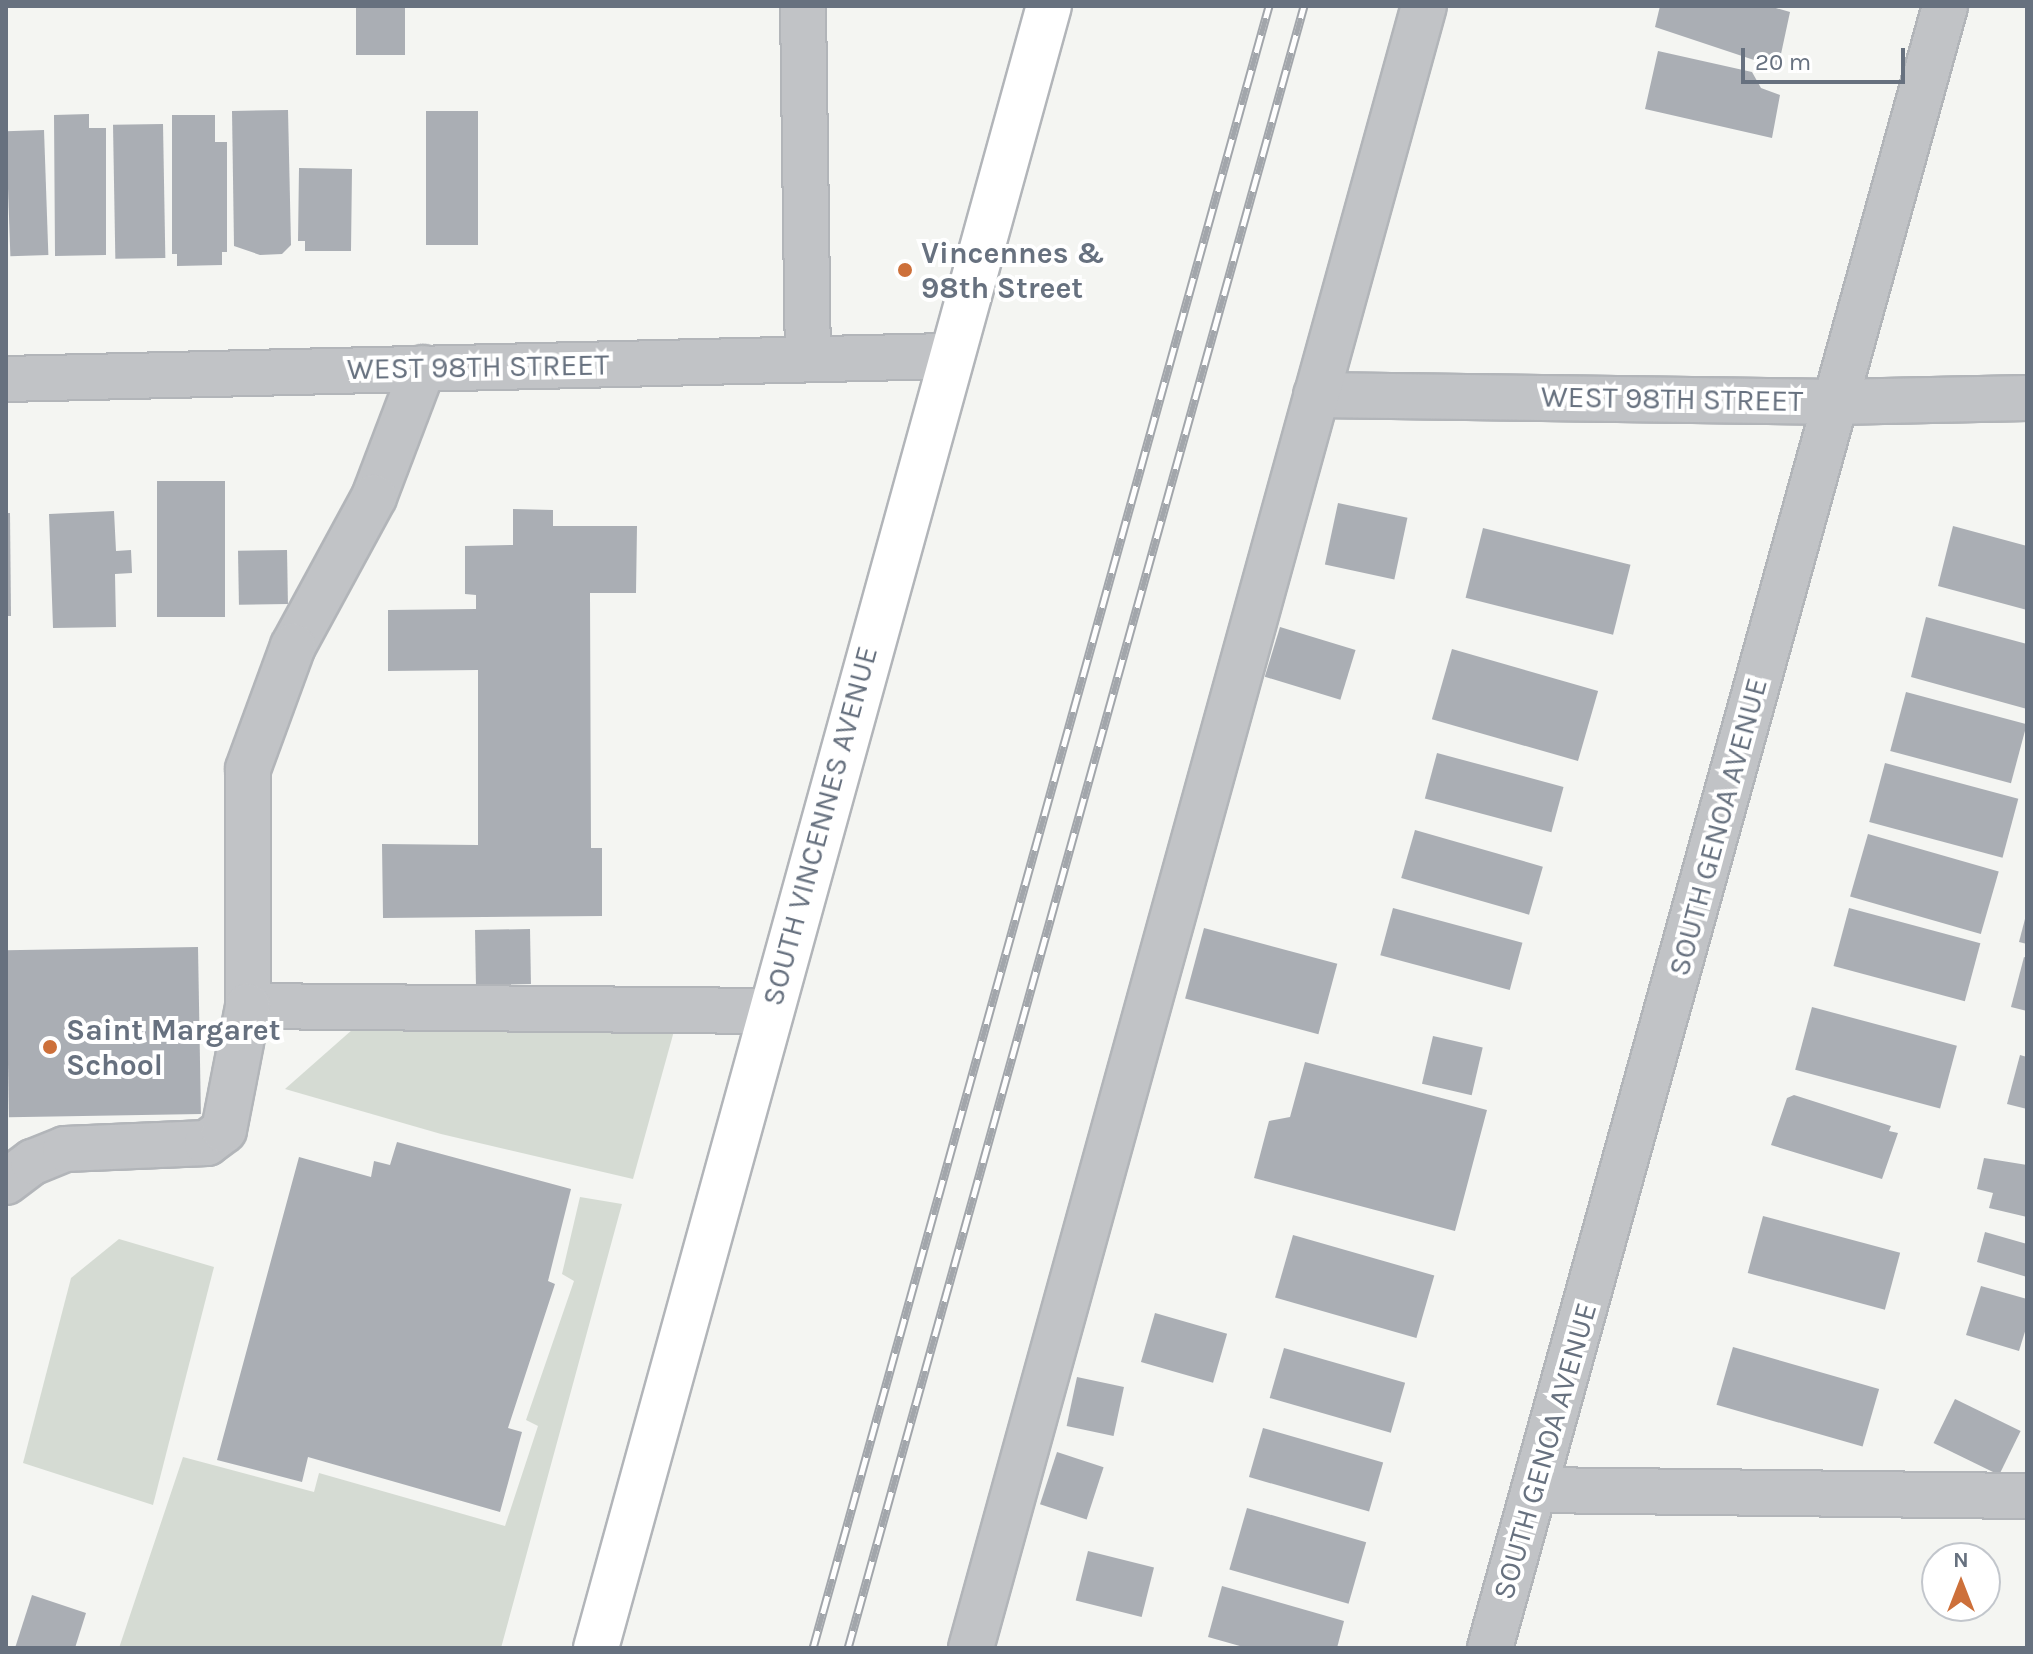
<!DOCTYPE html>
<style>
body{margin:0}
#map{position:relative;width:2033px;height:1654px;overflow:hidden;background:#f4f5f2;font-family:Karla,sans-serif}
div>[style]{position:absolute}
.green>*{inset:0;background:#d5dbd3}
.building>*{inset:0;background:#aaaeb4;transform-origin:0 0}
.roads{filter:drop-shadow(2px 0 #b2b5b9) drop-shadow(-2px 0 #b2b5b9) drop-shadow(0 2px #b2b5b9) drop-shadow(0 -2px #b2b5b9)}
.minor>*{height:44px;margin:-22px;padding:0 22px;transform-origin:22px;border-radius:22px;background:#c1c3c6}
.major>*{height:44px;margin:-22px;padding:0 22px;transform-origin:22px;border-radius:22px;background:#fff}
.rail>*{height:9px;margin-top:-4.5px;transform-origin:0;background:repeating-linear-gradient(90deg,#fff 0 18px,#a2a6ab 0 36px);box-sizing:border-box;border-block:2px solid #a2a6ab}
.dots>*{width:22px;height:22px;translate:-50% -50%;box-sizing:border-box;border:4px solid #fff;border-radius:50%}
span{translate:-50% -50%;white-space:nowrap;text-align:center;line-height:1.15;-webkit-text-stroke:8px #fff;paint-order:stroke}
.poi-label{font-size:30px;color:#67717f;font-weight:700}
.left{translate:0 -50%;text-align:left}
.street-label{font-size:30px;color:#67717f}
.frame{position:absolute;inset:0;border:8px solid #67717f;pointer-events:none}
.north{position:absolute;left:1921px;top:1542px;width:80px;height:80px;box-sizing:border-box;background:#fff;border:2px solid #c2c6cc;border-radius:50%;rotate:0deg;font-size:22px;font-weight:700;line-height:32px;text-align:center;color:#67717f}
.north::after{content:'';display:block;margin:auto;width:28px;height:36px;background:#cd703a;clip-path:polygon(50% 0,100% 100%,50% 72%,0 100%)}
.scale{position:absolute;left:1741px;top:48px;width:164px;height:36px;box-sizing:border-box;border:4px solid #67717f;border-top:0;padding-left:10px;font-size:24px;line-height:28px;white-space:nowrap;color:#67717f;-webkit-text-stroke:6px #fff;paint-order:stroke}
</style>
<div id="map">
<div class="green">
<i style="clip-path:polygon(361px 1022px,674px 1031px,633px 1179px,441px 1134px,285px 1089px)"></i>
<i style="clip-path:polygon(580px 1197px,622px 1204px,501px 1648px,119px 1648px,183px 1457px,314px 1492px,319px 1473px,505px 1526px,538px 1426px,526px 1420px,574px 1281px,562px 1274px)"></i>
<i style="clip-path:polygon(119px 1239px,214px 1267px,153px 1505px,23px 1463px,71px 1278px)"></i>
</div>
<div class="building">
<i style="left:356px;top:6px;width:49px;height:49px"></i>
<i style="clip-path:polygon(1660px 6px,1769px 6px,1790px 12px,1778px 68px,1655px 27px)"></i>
<i style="clip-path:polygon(1658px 51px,1752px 72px,1761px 88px,1780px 95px,1772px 138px,1645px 109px)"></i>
<i style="clip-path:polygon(288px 110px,291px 245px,282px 254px,260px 255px,234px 246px,232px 111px)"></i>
<i style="left:426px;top:111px;width:52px;height:134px"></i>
<i style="clip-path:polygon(89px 114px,89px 128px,106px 128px,106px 255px,55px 256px,54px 115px)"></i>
<i style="clip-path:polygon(172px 115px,215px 115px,215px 142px,227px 142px,227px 252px,222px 252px,222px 265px,177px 266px,177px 254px,172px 254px)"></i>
<i style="left:163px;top:124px;width:134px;height:50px;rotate:89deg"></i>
<i style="left:44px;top:130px;width:125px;height:38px;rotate:88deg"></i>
<i style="clip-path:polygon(299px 168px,352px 169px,351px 251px,305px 251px,305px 241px,298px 241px)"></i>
<i style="left:225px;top:481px;width:136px;height:68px;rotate:90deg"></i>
<i style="left:1338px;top:503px;width:71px;height:63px;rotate:12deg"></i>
<i style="clip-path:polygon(513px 509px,553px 510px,553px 526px,637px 526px,636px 593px,590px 593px,591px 848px,602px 848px,602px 916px,383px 918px,382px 844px,478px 845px,478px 670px,388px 671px,388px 610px,476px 609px,476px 595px,465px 594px,465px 546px,513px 545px)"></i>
<i style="clip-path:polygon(114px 511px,116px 551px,131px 550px,132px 573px,115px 574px,116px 627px,53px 628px,49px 514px)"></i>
<i style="clip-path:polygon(6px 513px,10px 513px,11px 616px,6px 616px)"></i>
<i style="clip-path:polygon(1953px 526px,2027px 546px,2027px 610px,1938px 586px)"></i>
<i style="left:1483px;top:528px;width:152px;height:72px;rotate:14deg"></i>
<i style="left:287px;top:550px;width:54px;height:49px;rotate:89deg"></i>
<i style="clip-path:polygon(1926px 617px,2027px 644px,2027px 709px,1911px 677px)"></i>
<i style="left:1280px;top:627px;width:79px;height:52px;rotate:17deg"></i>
<i style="left:1452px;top:649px;width:152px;height:73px;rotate:16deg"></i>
<i style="left:1906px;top:692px;width:125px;height:61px;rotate:15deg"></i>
<i style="left:1437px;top:753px;width:131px;height:47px;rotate:15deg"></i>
<i style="left:1885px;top:763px;width:138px;height:61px;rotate:15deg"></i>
<i style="left:1415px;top:830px;width:133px;height:50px;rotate:16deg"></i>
<i style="left:1868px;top:834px;width:136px;height:65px;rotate:16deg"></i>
<i style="left:1393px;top:908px;width:134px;height:49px;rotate:15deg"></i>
<i style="left:1849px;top:908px;width:136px;height:60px;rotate:15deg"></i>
<i style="clip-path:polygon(2026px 915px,2027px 915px,2027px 944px,2019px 942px)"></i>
<i style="left:1204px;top:928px;width:138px;height:73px;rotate:15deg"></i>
<i style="left:530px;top:929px;width:55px;height:55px;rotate:89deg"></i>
<i style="left:198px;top:947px;width:167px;height:192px;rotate:89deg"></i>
<i style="clip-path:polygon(2024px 957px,2027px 958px,2027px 1011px,2011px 1007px)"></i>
<i style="left:1812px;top:1007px;width:150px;height:65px;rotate:15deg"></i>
<i style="left:1433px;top:1036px;width:51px;height:49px;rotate:13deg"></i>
<i style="clip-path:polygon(2020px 1055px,2027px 1057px,2027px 1109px,2007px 1104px)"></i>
<i style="clip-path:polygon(1305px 1062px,1487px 1110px,1455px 1231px,1254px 1178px,1269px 1121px,1290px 1117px)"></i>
<i style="clip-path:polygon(1794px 1095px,1891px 1126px,1889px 1131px,1898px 1133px,1882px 1179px,1771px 1145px,1787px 1098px)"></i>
<i style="clip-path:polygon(397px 1142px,571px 1189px,548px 1281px,555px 1284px,508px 1428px,522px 1432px,500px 1512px,308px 1457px,302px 1482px,217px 1460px,299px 1157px,371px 1177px,374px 1161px,390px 1165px)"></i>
<i style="clip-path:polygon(1984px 1158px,2027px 1165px,2027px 1217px,1989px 1208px,1993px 1193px,1977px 1189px)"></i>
<i style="left:1763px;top:1216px;width:142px;height:59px;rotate:15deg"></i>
<i style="clip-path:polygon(1985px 1232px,2027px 1244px,2027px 1277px,1977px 1262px)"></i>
<i style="left:1293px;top:1235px;width:147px;height:65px;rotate:16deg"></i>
<i style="clip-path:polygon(1981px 1286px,2027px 1299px,2027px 1325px,2019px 1351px,1966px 1335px)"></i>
<i style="left:1155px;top:1313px;width:75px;height:51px;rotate:16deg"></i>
<i style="left:1733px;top:1347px;width:152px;height:60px;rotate:16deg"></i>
<i style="left:1284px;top:1348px;width:126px;height:52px;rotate:16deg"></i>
<i style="left:1077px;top:1377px;width:48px;height:50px;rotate:12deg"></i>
<i style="left:1955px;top:1399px;width:73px;height:49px;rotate:26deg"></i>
<i style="left:1263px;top:1428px;width:125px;height:51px;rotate:16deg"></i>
<i style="left:1057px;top:1452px;width:49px;height:55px;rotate:18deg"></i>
<i style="left:1247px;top:1508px;width:124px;height:64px;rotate:16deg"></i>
<i style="left:1088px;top:1551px;width:68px;height:51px;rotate:14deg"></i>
<i style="clip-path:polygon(1222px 1586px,1344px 1621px,1337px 1648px,1247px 1648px,1208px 1637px)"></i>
<i style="clip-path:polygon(32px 1595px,86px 1613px,75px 1648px,15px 1648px)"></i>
</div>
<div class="roads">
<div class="minor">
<i style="left:803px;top:6px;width:352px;rotate:89.2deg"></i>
<i style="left:423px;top:368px;width:138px;rotate:110.8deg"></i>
<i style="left:374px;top:497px;width:170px;rotate:118.5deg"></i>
<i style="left:293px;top:646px;width:131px;rotate:110.1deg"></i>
<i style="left:248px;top:769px;width:237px;rotate:90deg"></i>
<i style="left:248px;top:1006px;width:522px;rotate:0.55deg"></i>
<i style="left:6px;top:379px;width:943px;rotate:-1.4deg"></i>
<i style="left:1316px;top:395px;width:519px;rotate:0.77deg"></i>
<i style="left:1835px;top:402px;width:192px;rotate:-1.2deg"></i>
<i style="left:6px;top:1182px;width:34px;rotate:-37deg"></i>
<i style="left:33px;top:1162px;width:35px;rotate:-22deg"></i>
<i style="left:65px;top:1149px;width:142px;rotate:-2.4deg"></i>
<i style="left:207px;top:1143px;width:21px;rotate:-37deg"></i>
<i style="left:224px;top:1130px;width:126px;rotate:-79deg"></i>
<i style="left:1534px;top:1490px;width:493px;rotate:0.7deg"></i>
<i style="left:971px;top:1648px;width:1703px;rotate:-74.58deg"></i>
<i style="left:1490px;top:1648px;width:1704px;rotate:-74.51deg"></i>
</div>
<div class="major">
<i style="left:596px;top:1648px;width:1703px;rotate:-74.58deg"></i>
</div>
</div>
<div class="rail">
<i style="left:813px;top:1648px;width:1704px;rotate:-74.48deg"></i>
<i style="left:848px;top:1648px;width:1704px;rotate:-74.48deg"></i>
</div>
<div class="dots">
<i style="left:905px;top:270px;background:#cd703a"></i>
<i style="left:50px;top:1047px;background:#cd703a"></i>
</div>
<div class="poi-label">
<span class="left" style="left:921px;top:270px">Vincennes &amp;<br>98th Street</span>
<span class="left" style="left:66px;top:1047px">Saint Margaret<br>School</span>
</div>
<div class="street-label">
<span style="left:478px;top:367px;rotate:-1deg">WEST 98TH STREET</span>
<span style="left:1672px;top:399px;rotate:1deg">WEST 98TH STREET</span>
<span style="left:820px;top:826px;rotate:-75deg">SOUTH VINCENNES AVENUE</span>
<span style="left:1718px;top:827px;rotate:-75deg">SOUTH GENOA AVENUE</span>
<span style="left:1545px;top:1451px;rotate:-74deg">SOUTH GENOA AVENUE</span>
</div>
<div class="frame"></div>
<div class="north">N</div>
<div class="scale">20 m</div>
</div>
